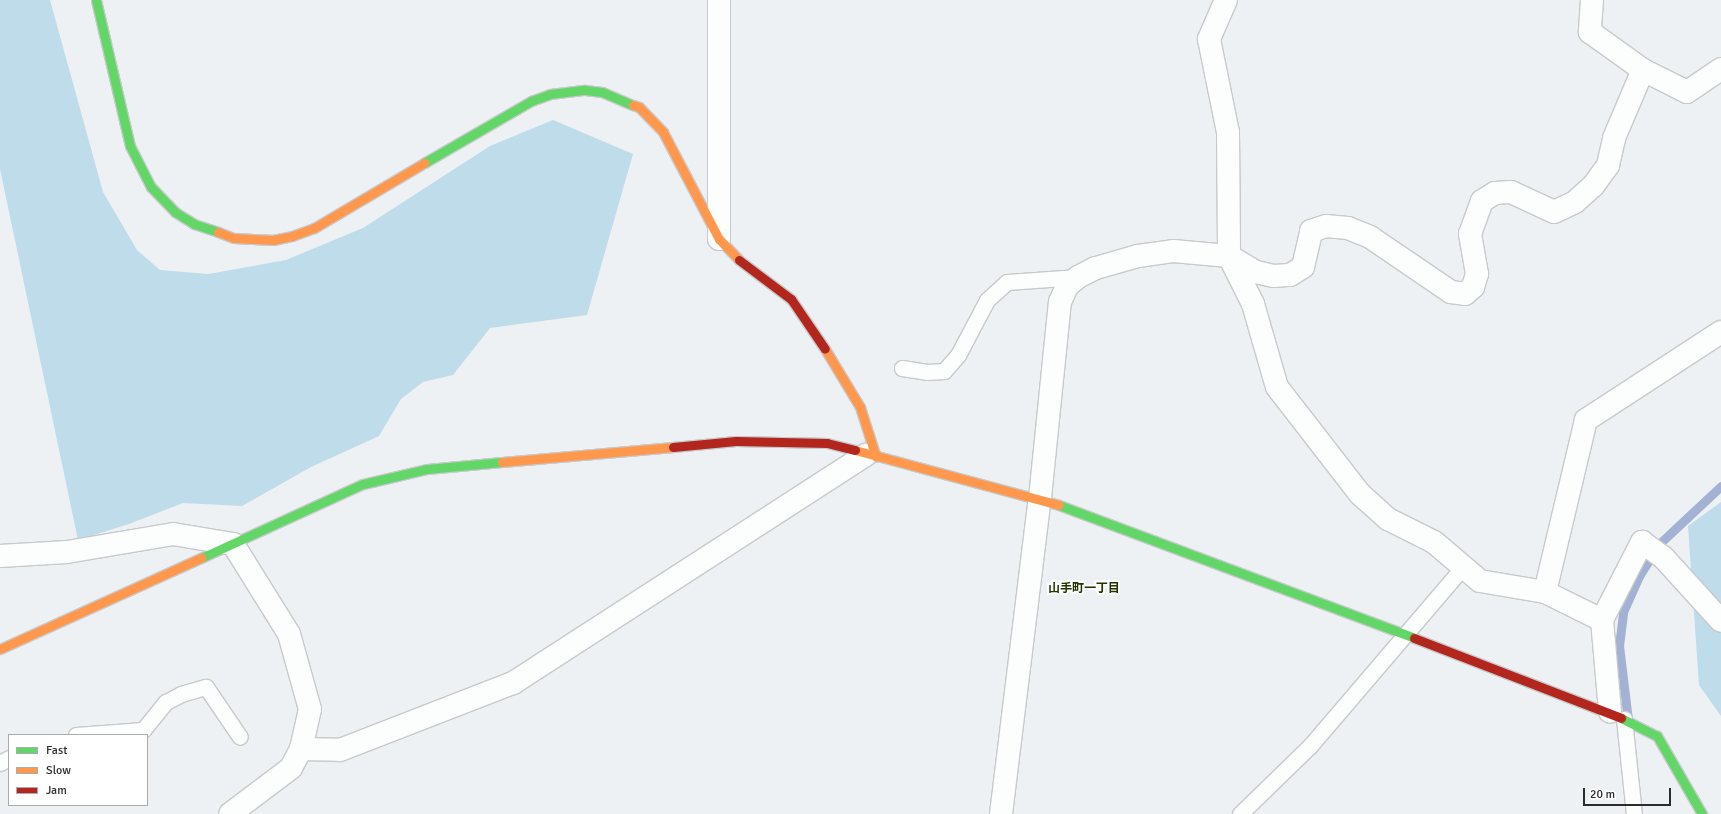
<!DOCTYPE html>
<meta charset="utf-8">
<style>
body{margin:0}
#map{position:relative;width:1721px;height:814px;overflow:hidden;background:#edf1f3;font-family:Signika,"Noto Sans JP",sans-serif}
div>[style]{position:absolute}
.green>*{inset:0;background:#bedcea}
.stream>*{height:9px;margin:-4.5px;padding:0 4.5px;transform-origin:4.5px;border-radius:4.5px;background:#a3b1d4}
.roads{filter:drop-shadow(1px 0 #c7cacb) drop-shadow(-1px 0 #c7cacb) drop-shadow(0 1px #c7cacb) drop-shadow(0 -1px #c7cacb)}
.lane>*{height:15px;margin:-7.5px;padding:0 7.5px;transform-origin:7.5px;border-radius:7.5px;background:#fcfdfd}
.street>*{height:22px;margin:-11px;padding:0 11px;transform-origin:11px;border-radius:11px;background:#fcfdfd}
.fast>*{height:9px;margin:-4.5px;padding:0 4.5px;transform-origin:4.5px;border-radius:4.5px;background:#63d668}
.slow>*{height:9px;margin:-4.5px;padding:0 4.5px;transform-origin:4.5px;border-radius:4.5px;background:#ff974d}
.jam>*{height:9px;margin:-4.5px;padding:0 4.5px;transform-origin:4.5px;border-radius:4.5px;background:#b3261e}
span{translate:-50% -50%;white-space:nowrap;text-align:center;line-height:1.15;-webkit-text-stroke:4px #fff;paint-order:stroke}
.neighbourhood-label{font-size:12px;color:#233400;font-weight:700}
.legend{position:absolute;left:8px;top:734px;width:140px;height:72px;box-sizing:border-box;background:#fff;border:1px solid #aaabab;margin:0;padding:5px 7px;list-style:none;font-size:12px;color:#2a2c2d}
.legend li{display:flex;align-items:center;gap:8px;height:20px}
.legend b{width:20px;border:1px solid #aaabab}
.scale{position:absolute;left:1583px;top:788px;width:88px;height:18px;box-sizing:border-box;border:2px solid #2a2c2d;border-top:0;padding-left:5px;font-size:12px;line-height:14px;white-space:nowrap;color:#2a2c2d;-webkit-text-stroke:3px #fff;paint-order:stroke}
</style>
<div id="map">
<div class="green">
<i style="clip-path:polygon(0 0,50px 0,103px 192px,137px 250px,160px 270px,208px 274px,286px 260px,363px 228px,490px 146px,553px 120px,633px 154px,587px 315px,490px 328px,453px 375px,423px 382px,401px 399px,379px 436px,311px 467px,242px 506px,183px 503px,129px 524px,78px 540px,0 169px)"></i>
<i style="clip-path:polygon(1721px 502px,1721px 716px,1699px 685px,1688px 526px)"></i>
</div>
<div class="stream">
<i style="left:1628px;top:720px;width:75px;rotate:-96.9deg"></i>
<i style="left:1619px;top:646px;width:34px;rotate:-83deg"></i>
<i style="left:1623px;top:612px;width:39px;rotate:-66deg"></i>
<i style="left:1639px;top:576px;width:38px;rotate:-58deg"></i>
<i style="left:1659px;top:544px;width:85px;rotate:-43.1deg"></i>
</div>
<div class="roads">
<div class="lane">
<i style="left:902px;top:368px;width:25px;rotate:9deg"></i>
<i style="left:927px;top:372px;width:17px;rotate:-3deg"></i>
<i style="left:944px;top:371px;width:21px;rotate:-49deg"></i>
<i style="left:958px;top:355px;width:62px;rotate:-62.2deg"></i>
<i style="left:987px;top:300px;width:27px;rotate:-42deg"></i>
<i style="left:1007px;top:282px;width:71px;rotate:-4deg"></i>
<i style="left:1624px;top:719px;width:96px;rotate:84deg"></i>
<i style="left:76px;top:735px;width:67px;rotate:-4.3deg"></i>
<i style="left:143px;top:730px;width:36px;rotate:-51deg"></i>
<i style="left:166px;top:702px;width:17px;rotate:-28deg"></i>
<i style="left:181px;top:694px;width:26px;rotate:-16deg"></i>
<i style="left:206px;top:687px;width:60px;rotate:55.8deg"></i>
<i style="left:0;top:763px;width:10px;rotate:-29deg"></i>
<i style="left:1240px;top:814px;width:98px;rotate:-44.2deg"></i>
<i style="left:1310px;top:746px;width:235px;rotate:-49.5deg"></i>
</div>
<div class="street">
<i style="left:719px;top:0;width:239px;rotate:90deg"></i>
<i style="left:1226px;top:0;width:43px;rotate:113.6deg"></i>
<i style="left:1209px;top:39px;width:95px;rotate:78.5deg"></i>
<i style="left:1228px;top:132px;width:124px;rotate:89.5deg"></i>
<i style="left:1229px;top:256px;width:54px;rotate:63.4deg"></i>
<i style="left:1253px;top:304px;width:86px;rotate:73.9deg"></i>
<i style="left:1277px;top:387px;width:135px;rotate:52.2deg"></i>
<i style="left:1360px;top:494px;width:38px;rotate:42deg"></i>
<i style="left:1388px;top:519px;width:51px;rotate:26.6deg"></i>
<i style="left:1434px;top:542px;width:60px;rotate:40.3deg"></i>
<i style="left:1480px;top:581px;width:66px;rotate:9.6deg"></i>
<i style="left:1545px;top:592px;width:64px;rotate:26.2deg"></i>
<i style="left:1602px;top:620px;width:92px;rotate:85deg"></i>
<i style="left:1592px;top:0;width:32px;rotate:94deg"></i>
<i style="left:1590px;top:32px;width:65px;rotate:35.6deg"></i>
<i style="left:1643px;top:70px;width:49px;rotate:26.6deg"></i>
<i style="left:1687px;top:92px;width:41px;rotate:-34.1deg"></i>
<i style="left:0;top:556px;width:67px;rotate:-3.4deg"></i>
<i style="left:67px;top:552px;width:108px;rotate:-9.6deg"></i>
<i style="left:173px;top:534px;width:61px;rotate:9.5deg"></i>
<i style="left:233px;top:544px;width:106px;rotate:58.1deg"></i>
<i style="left:289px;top:634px;width:78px;rotate:74.4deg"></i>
<i style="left:310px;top:709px;width:41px;rotate:102.7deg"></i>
<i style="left:301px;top:749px;width:21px;rotate:118deg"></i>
<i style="left:291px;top:768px;width:76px;rotate:143deg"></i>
<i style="left:1545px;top:592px;width:177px;rotate:-76.6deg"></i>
<i style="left:1586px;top:420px;width:161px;rotate:-33.1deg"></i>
<i style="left:1602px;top:620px;width:88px;rotate:-62.9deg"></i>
<i style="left:1642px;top:542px;width:26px;rotate:36deg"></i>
<i style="left:1663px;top:557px;width:86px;rotate:47.8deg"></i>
<i style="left:301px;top:749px;width:39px;rotate:1deg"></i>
<i style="left:340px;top:750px;width:186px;rotate:-21.2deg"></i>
<i style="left:513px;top:683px;width:420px;rotate:-32.9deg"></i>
<i style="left:1001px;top:814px;width:318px;rotate:-83deg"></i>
<i style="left:1040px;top:498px;width:197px;rotate:-84.2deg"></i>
<i style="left:1060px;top:302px;width:17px;rotate:-66deg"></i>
<i style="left:1067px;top:286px;width:14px;rotate:-39deg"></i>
<i style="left:1078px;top:277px;width:20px;rotate:-27deg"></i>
<i style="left:1096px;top:268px;width:44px;rotate:-15.9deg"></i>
<i style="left:1138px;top:256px;width:35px;rotate:-8deg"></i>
<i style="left:1173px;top:251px;width:56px;rotate:5.1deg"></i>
<i style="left:1229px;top:256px;width:31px;rotate:31deg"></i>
<i style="left:1256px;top:272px;width:18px;rotate:13deg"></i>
<i style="left:1274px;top:276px;width:16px;rotate:-4deg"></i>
<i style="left:1290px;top:275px;width:15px;rotate:-32deg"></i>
<i style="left:1303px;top:267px;width:37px;rotate:-77deg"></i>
<i style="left:1311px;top:231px;width:16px;rotate:-18deg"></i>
<i style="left:1326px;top:226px;width:22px;rotate:5deg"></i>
<i style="left:1348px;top:228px;width:24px;rotate:22deg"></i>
<i style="left:1370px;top:237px;width:98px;rotate:34.2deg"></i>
<i style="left:1451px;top:292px;width:14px;rotate:8deg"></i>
<i style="left:1465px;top:294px;width:11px;rotate:-41deg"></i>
<i style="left:1473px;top:287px;width:14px;rotate:-73deg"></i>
<i style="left:1477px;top:274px;width:41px;rotate:-99.9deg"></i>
<i style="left:1470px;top:234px;width:35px;rotate:-70deg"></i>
<i style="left:1482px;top:201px;width:15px;rotate:-32deg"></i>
<i style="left:1495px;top:193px;width:16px;rotate:-4deg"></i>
<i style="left:1511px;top:192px;width:47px;rotate:24.9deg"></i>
<i style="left:1554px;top:212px;width:23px;rotate:-25deg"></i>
<i style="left:1575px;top:202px;width:24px;rotate:-42deg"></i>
<i style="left:1593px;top:186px;width:26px;rotate:-54deg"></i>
<i style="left:1608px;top:165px;width:28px;rotate:-77deg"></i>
<i style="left:1614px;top:138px;width:74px;rotate:-66.9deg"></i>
</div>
<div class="fast">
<i style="left:96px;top:0;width:150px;rotate:76.9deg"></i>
<i style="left:130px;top:146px;width:46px;rotate:62.9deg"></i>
<i style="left:151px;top:187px;width:35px;rotate:46deg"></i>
<i style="left:175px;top:212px;width:22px;rotate:32deg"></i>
<i style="left:194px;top:224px;width:25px;rotate:18deg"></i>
<i style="left:424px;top:163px;width:124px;rotate:-30.1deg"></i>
<i style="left:531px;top:101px;width:20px;rotate:-20deg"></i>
<i style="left:550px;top:94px;width:35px;rotate:-7deg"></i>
<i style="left:585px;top:90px;width:17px;rotate:7deg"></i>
<i style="left:602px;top:92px;width:34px;rotate:23deg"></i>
<i style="left:1059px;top:505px;width:379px;rotate:20.5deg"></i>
<i style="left:201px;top:558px;width:178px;rotate:-24.6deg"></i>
<i style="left:363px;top:484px;width:66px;rotate:-13.2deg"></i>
<i style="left:427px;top:469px;width:75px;rotate:-5.3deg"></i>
<i style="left:1621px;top:718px;width:40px;rotate:26.6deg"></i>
<i style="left:1657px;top:736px;width:90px;rotate:60deg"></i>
</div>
<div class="slow">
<i style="left:633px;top:105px;width:6px;rotate:18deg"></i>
<i style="left:639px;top:107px;width:35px;rotate:46deg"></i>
<i style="left:663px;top:132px;width:121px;rotate:62.4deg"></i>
<i style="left:719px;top:239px;width:29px;rotate:46deg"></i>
<i style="left:218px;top:232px;width:17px;rotate:21deg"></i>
<i style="left:234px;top:238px;width:39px;rotate:3deg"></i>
<i style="left:273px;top:240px;width:19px;rotate:-12deg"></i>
<i style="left:292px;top:236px;width:23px;rotate:-20deg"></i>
<i style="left:314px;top:228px;width:128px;rotate:-30.6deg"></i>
<i style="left:825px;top:349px;width:68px;rotate:58.9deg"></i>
<i style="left:860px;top:407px;width:52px;rotate:72.3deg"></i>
<i style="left:855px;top:450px;width:211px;rotate:15.1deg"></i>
<i style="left:502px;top:462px;width:172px;rotate:-5deg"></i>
<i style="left:0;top:649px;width:221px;rotate:-24.4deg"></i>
</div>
<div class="jam">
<i style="left:739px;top:260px;width:65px;rotate:36.9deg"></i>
<i style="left:791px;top:299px;width:60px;rotate:55.8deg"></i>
<i style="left:673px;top:447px;width:63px;rotate:-5.4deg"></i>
<i style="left:736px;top:441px;width:91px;rotate:1.3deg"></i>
<i style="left:827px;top:443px;width:29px;rotate:14deg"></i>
<i style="left:1414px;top:638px;width:222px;rotate:21.1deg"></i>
</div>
</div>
<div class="neighbourhood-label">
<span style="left:1084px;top:589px">山手町一丁目</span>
</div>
<ul class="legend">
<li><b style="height:5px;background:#63d668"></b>Fast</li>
<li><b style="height:5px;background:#ff974d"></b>Slow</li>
<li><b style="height:5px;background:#b3261e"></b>Jam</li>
</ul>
<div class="scale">20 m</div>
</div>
